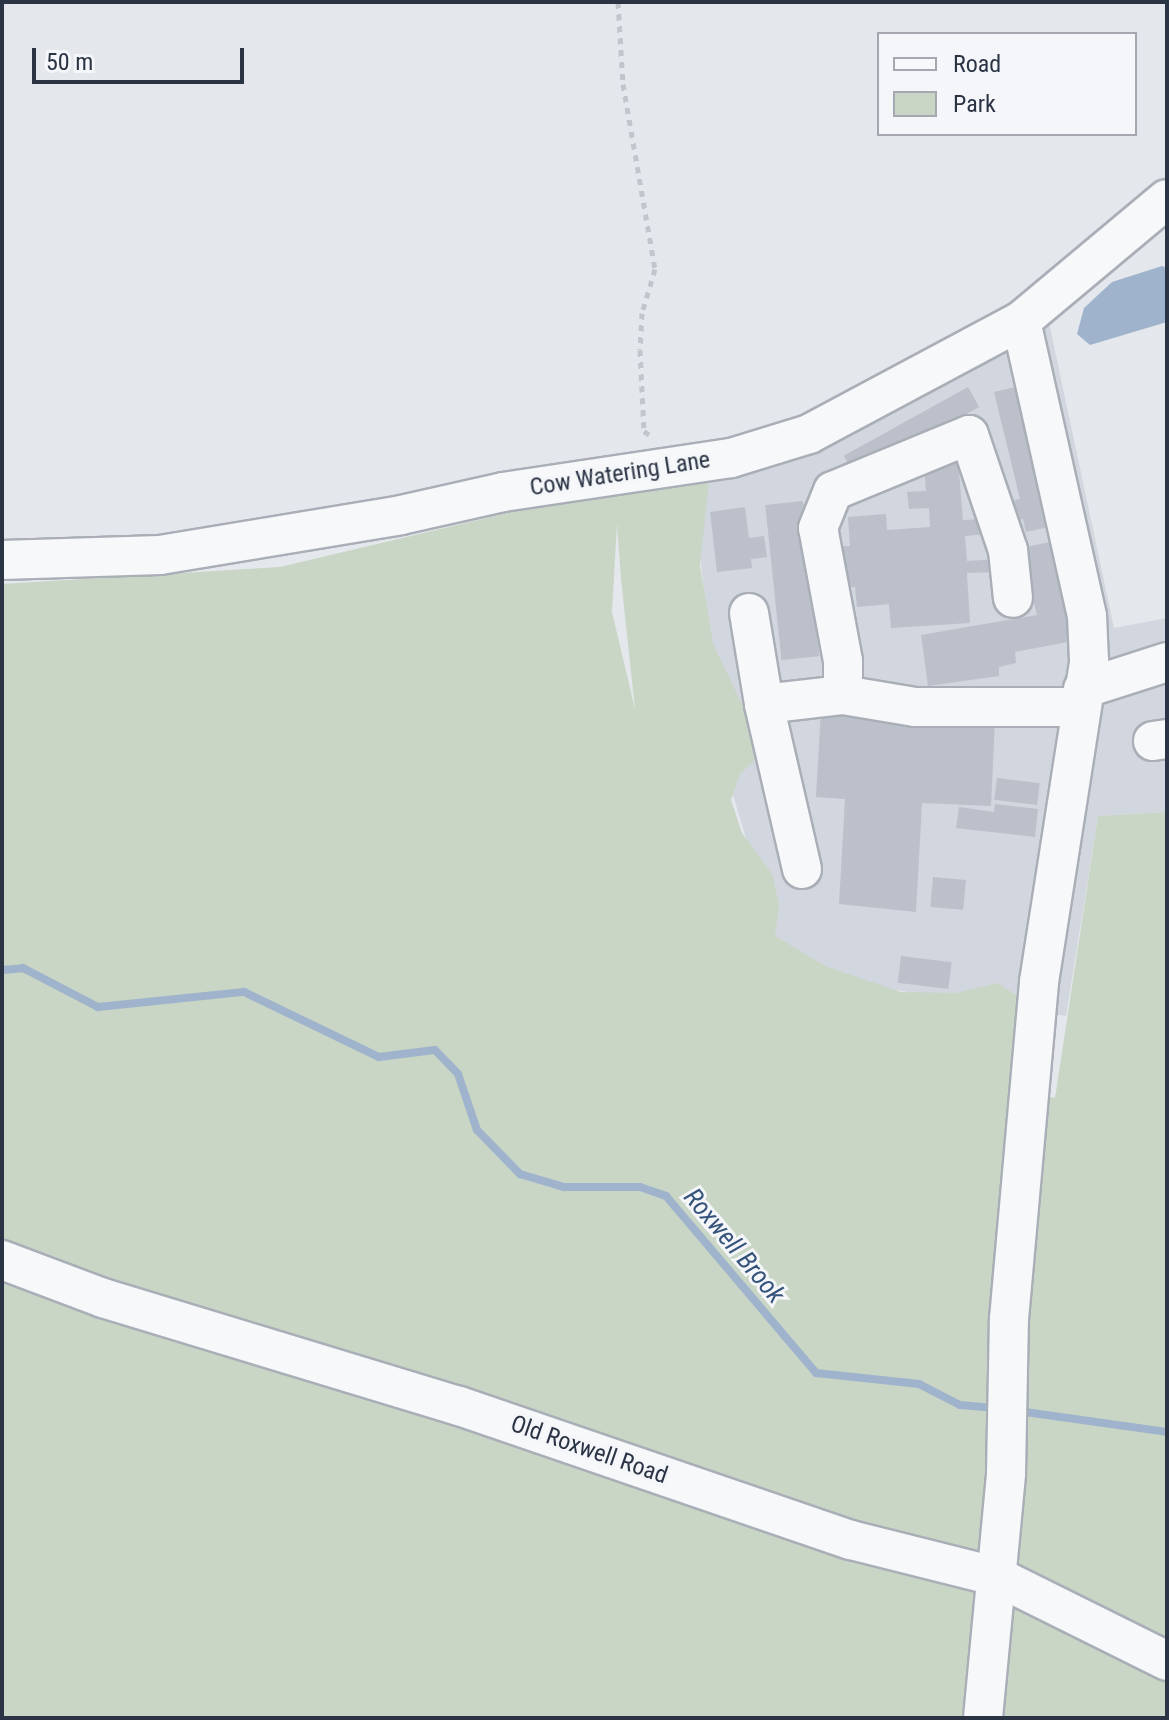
<!DOCTYPE html>
<style>
body{margin:0}
#map{position:relative;width:1169px;height:1720px;overflow:hidden;background:#e4e7ec;font-family:"Roboto Condensed",sans-serif}
div>[style]{position:absolute}
.built>*{inset:0;background:#d2d6de}
.green>*{inset:0;background:#c9d6c5}
.water>*{inset:0;background:#9fb4cc}
.stream>*{height:8px;margin:-4px;padding:0 4px;transform-origin:4px;border-radius:4px;background:#9fb4cc}
.building>*{inset:0;background:#bbc0ca;transform-origin:0 0}
.path>*{height:5px;margin-top:-2.5px;transform-origin:0;background:repeating-linear-gradient(90deg,#c2c5cb 0 6px,transparent 0 12px)}
.roads{filter:drop-shadow(2px 0 #a9aeb7) drop-shadow(-2px 0 #a9aeb7) drop-shadow(0 2px #a9aeb7) drop-shadow(0 -2px #a9aeb7)}
.minor>*{height:38px;margin:-19px;padding:0 19px;transform-origin:19px;border-radius:19px;background:#f7f8fa}
span{translate:-50% -50%;white-space:nowrap;text-align:center;line-height:1.15;-webkit-text-stroke:6px #f4f6f9;paint-order:stroke}
.street-label{font-size:24px;color:#2b3445}
.water-label{font-size:26px;color:#34527a;font-style:italic}
.frame{position:absolute;inset:0;border:4px solid #2b3445;pointer-events:none}
.legend{position:absolute;left:877px;top:32px;width:260px;height:104px;box-sizing:border-box;background:#f4f6f9;border:2px solid #a4a8b1;margin:0;padding:10px 14px;list-style:none;font-size:24px;color:#2b3445}
.legend li{display:flex;align-items:center;gap:16px;height:40px}
.legend b{width:40px;border:2px solid #a4a8b1}
.scale{position:absolute;left:32px;top:48px;width:212px;height:36px;box-sizing:border-box;border:4px solid #2b3445;border-top:0;padding-left:10px;font-size:24px;line-height:28px;white-space:nowrap;color:#2b3445;-webkit-text-stroke:6px #f4f6f9;paint-order:stroke}
</style>
<div id="map">
<div class="built">
<i style="clip-path:polygon(1048px 318px,1114px 628px,1167px 618px,1167px 812px,1098px 816px,1066px 1016px,829px 980px,783px 964px,724px 764px,691px 478px)"></i>
</div>
<div class="green">
<i style="clip-path:polygon(evenodd,685px 471px,709px 481px,700px 565px,713px 644px,753px 727px,757px 758px,740px 774px,731px 800px,742px 833px,772px 874px,779px 904px,775px 936px,827px 967px,901px 992px,957px 993px,998px 983px,1030px 1005px,1018px 1089px,1055px 1098px,1098px 816px,1167px 812px,1167px 1718px,2px 1718px,2px 584px,280px 567px,685px 471px,617px 524px,621px 579px,635px 709px,612px 612px,617px 524px)"></i>
</div>
<div class="water">
<i style="clip-path:polygon(1162px 266px,1167px 268px,1167px 322px,1090px 345px,1077px 334px,1084px 308px,1112px 282px)"></i>
</div>
<div class="stream">
<i style="left:2px;top:970px;width:21px;rotate:-5deg"></i>
<i style="left:23px;top:968px;width:85px;rotate:27.5deg"></i>
<i style="left:98px;top:1007px;width:147px;rotate:-5.9deg"></i>
<i style="left:244px;top:992px;width:150px;rotate:25.7deg"></i>
<i style="left:379px;top:1057px;width:56px;rotate:-7.1deg"></i>
<i style="left:435px;top:1050px;width:33px;rotate:46deg"></i>
<i style="left:458px;top:1074px;width:59px;rotate:71.3deg"></i>
<i style="left:477px;top:1130px;width:62px;rotate:45.7deg"></i>
<i style="left:520px;top:1174px;width:46px;rotate:16.5deg"></i>
<i style="left:564px;top:1187px;width:76px"></i>
<i style="left:640px;top:1187px;width:28px;rotate:19deg"></i>
<i style="left:666px;top:1196px;width:232px;rotate:49.7deg"></i>
<i style="left:816px;top:1373px;width:104px;rotate:6.1deg"></i>
<i style="left:919px;top:1384px;width:46px;rotate:27.1deg"></i>
<i style="left:960px;top:1405px;width:36px;rotate:5deg"></i>
<i style="left:1018px;top:1411px;width:150px;rotate:8deg"></i>
</div>
<div class="building">
<i style="clip-path:polygon(1020px 386px,1053px 526px,1026px 532px,1023px 519px,1014px 521px,1009px 502px,1020px 499px,994px 392px)"></i>
<i style="left:968px;top:387px;width:23px;height:142px;rotate:61deg"></i>
<i style="clip-path:polygon(958px 459px,963px 520px,984px 519px,985px 534px,965px 536px,967px 561px,999px 559px,1000px 572px,967px 573px,970px 623px,891px 628px,889px 604px,857px 607px,855px 587px,832px 589px,829px 547px,850px 546px,848px 517px,886px 514px,887px 530px,930px 527px,929px 508px,909px 509px,907px 492px,926px 491px,924px 462px)"></i>
<i style="left:803px;top:501px;width:156px;height:38px;rotate:84deg"></i>
<i style="clip-path:polygon(745px 507px,749px 538px,764px 536px,767px 557px,751px 559px,752px 568px,717px 572px,710px 512px)"></i>
<i style="clip-path:polygon(1055px 541px,1073px 641px,1015px 652px,1016px 663px,999px 667px,999px 676px,928px 686px,921px 635px,1037px 615px,1021px 548px)"></i>
<i style="clip-path:polygon(821px 710px,995px 720px,991px 806px,922px 803px,916px 912px,839px 904px,845px 799px,816px 797px)"></i>
<i style="left:997px;top:778px;width:43px;height:22px;rotate:7deg"></i>
<i style="clip-path:polygon(995px 804px,1038px 809px,1035px 837px,956px 828px,959px 807px,994px 812px)"></i>
<i style="left:933px;top:877px;width:33px;height:30px;rotate:5deg"></i>
<i style="left:901px;top:956px;width:51px;height:27px;rotate:7deg"></i>
</div>
<div class="path">
<i style="left:618px;top:2px;width:82px;rotate:86.5deg"></i>
<i style="left:623px;top:84px;width:188px;rotate:80.2deg"></i>
<i style="left:655px;top:269px;width:46px;rotate:106.5deg"></i>
<i style="left:642px;top:313px;width:37px;rotate:93deg"></i>
<i style="left:640px;top:350px;width:81px;rotate:87.2deg"></i>
<i style="left:644px;top:431px;width:9px;rotate:36deg"></i>
</div>
<div class="roads">
<div class="minor">
<i style="left:2px;top:560px;width:158px;rotate:-1.8deg"></i>
<i style="left:160px;top:555px;width:244px;rotate:-9.4deg"></i>
<i style="left:401px;top:515px;width:105px;rotate:-12.7deg"></i>
<i style="left:503px;top:492px;width:231px;rotate:-8.5deg"></i>
<i style="left:731px;top:458px;width:82px;rotate:-17.1deg"></i>
<i style="left:809px;top:434px;width:240px;rotate:-28.1deg"></i>
<i style="left:1021px;top:321px;width:190px;rotate:-39.9deg"></i>
<i style="left:749px;top:613px;width:92px;rotate:80.6deg"></i>
<i style="left:1083px;top:689px;width:88px;rotate:-17.8deg"></i>
<i style="left:843px;top:695px;width:34px;rotate:-90deg"></i>
<i style="left:843px;top:661px;width:135px;rotate:-100.6deg"></i>
<i style="left:818px;top:528px;width:40px;rotate:-68deg"></i>
<i style="left:833px;top:491px;width:147px;rotate:-22.4deg"></i>
<i style="left:969px;top:435px;width:121px;rotate:71.3deg"></i>
<i style="left:1008px;top:550px;width:48px;rotate:84.1deg"></i>
<i style="left:1153px;top:741px;width:14px;rotate:-8deg"></i>
<i style="left:802px;top:869px;width:169px;rotate:-103deg"></i>
<i style="left:764px;top:704px;width:80px;rotate:-6.5deg"></i>
<i style="left:843px;top:695px;width:73px;rotate:9.5deg"></i>
<i style="left:915px;top:707px;width:165px"></i>
<i style="left:2px;top:1260px;width:108px;rotate:20.6deg"></i>
<i style="left:103px;top:1298px;width:372px;rotate:16.9deg"></i>
<i style="left:459px;top:1406px;width:414px;rotate:18.9deg"></i>
<i style="left:851px;top:1540px;width:152px;rotate:14.1deg"></i>
<i style="left:998px;top:1577px;width:189px;rotate:26.4deg"></i>
<i style="left:983px;top:1718px;width:246px;rotate:-84.6deg"></i>
<i style="left:1006px;top:1473px;width:154px;rotate:-88.9deg"></i>
<i style="left:1009px;top:1319px;width:338px;rotate:-84.9deg"></i>
<i style="left:1039px;top:982px;width:325px;rotate:-81.1deg"></i>
<i style="left:1089px;top:661px;width:45px;rotate:-92.5deg"></i>
<i style="left:1087px;top:616px;width:302px;rotate:-102.6deg"></i>
</div>
</div>
<div class="street-label">
<span style="left:620px;top:474px;rotate:-9deg">Cow Watering Lane</span>
<span style="left:589px;top:1450px;rotate:19deg">Old Roxwell Road</span>
</div>
<div class="water-label">
<span style="left:734px;top:1246px;rotate:50deg">Roxwell Brook</span>
</div>
<div class="frame"></div>
<ul class="legend">
<li><b style="height:10px;background:#f7f8fa"></b>Road</li>
<li><b style="height:22px;background:#c9d6c5"></b>Park</li>
</ul>
<div class="scale">50 m</div>
</div>
